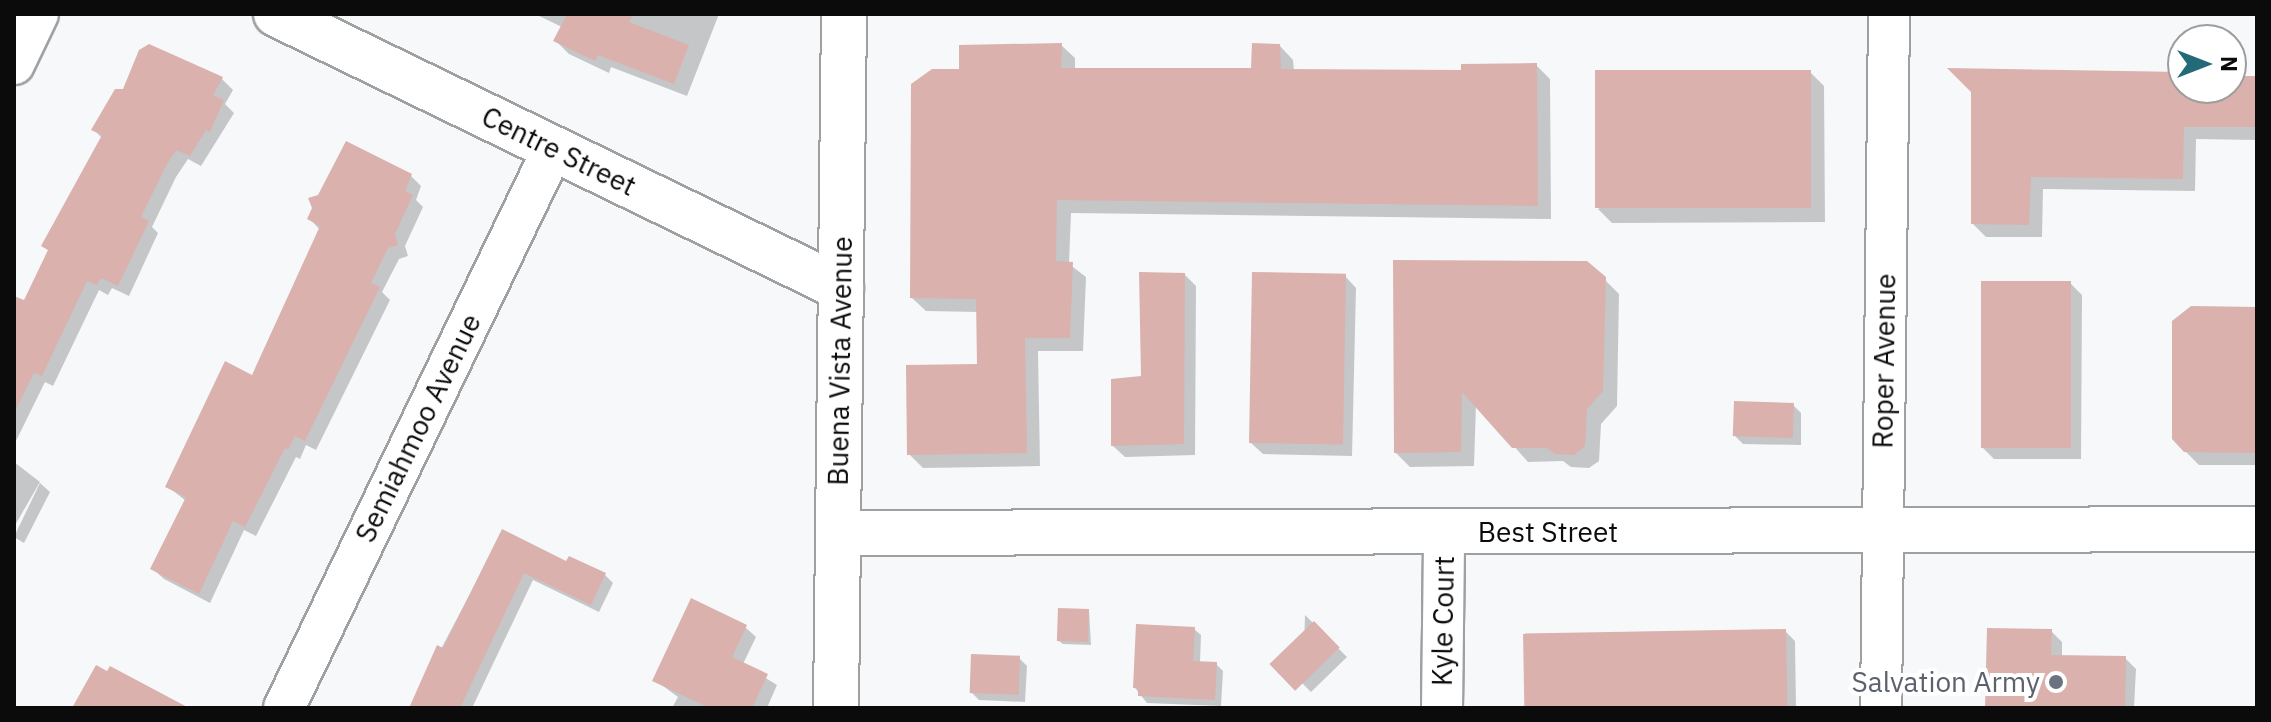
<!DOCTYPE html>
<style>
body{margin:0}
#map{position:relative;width:2271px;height:722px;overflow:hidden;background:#f6f8fa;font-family:"IBM Plex Sans",sans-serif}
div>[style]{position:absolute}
.shadow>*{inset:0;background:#0003}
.building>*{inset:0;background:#dbb1ad;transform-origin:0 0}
.roads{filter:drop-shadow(2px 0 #9fa0a2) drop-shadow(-2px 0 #9fa0a2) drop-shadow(0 2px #9fa0a2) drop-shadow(0 -2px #9fa0a2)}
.minor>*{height:40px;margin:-20px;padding:0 20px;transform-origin:20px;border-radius:20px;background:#fff}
.tertiary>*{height:44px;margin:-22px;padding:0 22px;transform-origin:22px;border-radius:22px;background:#fff}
.dots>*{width:22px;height:22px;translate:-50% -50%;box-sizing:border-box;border:4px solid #fff;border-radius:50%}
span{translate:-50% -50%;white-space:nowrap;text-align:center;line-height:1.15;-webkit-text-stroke:8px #fff;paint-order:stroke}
.street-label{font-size:28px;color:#0b0b0c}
.worship-label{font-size:28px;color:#5b616d}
.right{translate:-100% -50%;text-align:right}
.frame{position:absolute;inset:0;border:16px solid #0b0b0c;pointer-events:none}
.north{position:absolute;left:2167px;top:24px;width:80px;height:80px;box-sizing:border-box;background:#fff;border:2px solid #9d9d9e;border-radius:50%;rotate:90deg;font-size:22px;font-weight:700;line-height:32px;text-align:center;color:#0b0b0c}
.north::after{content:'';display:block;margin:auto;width:28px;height:36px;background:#236a78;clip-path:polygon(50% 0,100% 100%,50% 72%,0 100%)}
</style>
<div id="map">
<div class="shadow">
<i style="clip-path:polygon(535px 14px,719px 14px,687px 96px,611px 67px,609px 73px,569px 54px,556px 41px,562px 27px)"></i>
<i style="clip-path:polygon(1061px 45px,1075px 58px,1075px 70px,1253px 70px,1280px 46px,1293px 60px,1294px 71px,1463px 72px,1536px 65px,1550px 79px,1551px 219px,1071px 213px,1069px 264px,1086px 277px,1083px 351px,1038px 351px,1040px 466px,923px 468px,909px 454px,979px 366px,978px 312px,926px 311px,912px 298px,961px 71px)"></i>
<i style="clip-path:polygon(149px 46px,222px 79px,233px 90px,225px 104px,234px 113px,201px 166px,188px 159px,176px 177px,152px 227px,158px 233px,129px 296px,112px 288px,108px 295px,99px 290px,53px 386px,45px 382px,14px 445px,14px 306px,25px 303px,49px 251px,44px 246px,102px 138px,94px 130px,124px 91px)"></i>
<i style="clip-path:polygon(1810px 72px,1824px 86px,1825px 222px,1612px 223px,1598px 209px)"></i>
<i style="clip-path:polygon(2183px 74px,2183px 88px,2231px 88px,2231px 77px,2257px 79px,2257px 140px,2196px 139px,2195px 191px,2043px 189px,2042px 237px,1986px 237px,1973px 224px,1973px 92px)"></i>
<i style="clip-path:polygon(411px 176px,421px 186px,416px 200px,423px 207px,405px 246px,408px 256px,399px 259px,382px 292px,390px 300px,316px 450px,306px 445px,300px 459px,296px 457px,256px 536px,244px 530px,210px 603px,164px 579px,153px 569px,186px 501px,167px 486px,252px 378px,320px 230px,310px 219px)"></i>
<i style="clip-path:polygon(1395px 262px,1604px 279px,1619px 294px,1617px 406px,1601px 424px,1599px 461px,1589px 468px,1571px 467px,1563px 461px,1528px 462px,1476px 404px,1474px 466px,1410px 467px,1396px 453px)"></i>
<i style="clip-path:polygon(1185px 275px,1196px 286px,1195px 455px,1125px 457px,1113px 446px)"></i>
<i style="clip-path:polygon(1345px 276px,1356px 288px,1352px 456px,1263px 454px,1251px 443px)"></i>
<i style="clip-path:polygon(2070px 283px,2082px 295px,2081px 459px,1994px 459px,1983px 448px)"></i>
<i style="clip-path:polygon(2257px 309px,2257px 465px,2199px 465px,2185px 451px)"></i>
<i style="clip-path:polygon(1793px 405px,1801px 413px,1801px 445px,1743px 444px,1735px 436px)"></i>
<i style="clip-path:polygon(14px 462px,40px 482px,14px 527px)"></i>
<i style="clip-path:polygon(40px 483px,50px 492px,24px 543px,14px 537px)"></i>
<i style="clip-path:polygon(503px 531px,567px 564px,605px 575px,613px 583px,599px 612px,533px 580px,472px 708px,410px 708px)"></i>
<i style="clip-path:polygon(1089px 611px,1091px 645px,1063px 644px,1059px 641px)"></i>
<i style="clip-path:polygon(1305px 615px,1347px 657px,1311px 692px,1303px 684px)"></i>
<i style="clip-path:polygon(745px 627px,756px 637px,743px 664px,777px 685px,767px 708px,672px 708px,678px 697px,655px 680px)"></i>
<i style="clip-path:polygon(1194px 629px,1201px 635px,1200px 663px,1216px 664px,1223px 671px,1221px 706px,1147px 703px,1135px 688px)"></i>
<i style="clip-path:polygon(1785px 631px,1795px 641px,1796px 708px,1524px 708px)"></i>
<i style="clip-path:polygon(2051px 631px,2062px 642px,2062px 657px,2125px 658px,2136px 669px,2134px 708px,1987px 708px)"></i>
<i style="clip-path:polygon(1019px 658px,1027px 666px,1025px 702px,979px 700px,971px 692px)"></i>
</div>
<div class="building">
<i style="clip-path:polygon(567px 14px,633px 14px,629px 22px,689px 45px,674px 84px,598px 55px,595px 61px,553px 41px)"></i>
<i style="clip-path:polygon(1062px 43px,1061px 68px,1251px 68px,1252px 43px,1280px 44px,1281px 69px,1461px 70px,1461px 64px,1537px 63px,1538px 206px,1057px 200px,1056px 261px,1073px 262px,1070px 338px,1025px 338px,1027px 453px,907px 455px,906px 365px,977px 364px,976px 299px,910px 298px,911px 84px,932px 69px,959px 69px,959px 45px)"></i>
<i style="clip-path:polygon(149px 44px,223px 77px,213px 95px,224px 100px,210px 132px,206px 130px,190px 156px,176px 150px,166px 166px,141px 217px,149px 221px,118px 286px,101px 278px,97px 285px,87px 281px,42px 376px,34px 373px,14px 413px,14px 296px,24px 300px,48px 250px,41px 246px,102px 135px,91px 130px,115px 89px,123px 89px,139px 50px)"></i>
<i style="clip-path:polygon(1947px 68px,2183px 72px,2183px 88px,2231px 88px,2231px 76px,2257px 76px,2257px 127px,2184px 127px,2183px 179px,2031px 177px,2029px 225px,1971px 224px,1971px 92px)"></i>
<i style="left:1811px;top:70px;width:138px;height:216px;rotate:90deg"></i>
<i style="clip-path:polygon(346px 141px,412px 174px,405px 191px,413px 195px,395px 234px,398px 245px,388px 248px,371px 283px,380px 287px,305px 441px,295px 436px,288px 450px,285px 448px,245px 527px,233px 521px,199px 594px,150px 569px,186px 497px,165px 487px,225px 361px,252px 375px,320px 226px,307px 219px,312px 208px,308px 198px,318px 195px)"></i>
<i style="clip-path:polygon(1393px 260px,1587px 261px,1606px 277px,1603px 391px,1587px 409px,1585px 446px,1574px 455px,1555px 454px,1547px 448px,1512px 448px,1462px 392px,1461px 452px,1394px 453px)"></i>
<i style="clip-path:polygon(1139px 272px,1185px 273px,1184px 444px,1111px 446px,1111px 379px,1141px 376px)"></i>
<i style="left:1252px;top:272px;width:94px;height:171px;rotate:1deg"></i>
<i style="left:1981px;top:281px;width:90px;height:167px"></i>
<i style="clip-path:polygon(2191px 306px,2257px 307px,2257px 453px,2184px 452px,2172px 439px,2172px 321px)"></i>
<i style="left:1734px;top:401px;width:60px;height:35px;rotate:2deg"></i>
<i style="clip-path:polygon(502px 529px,566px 561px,569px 556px,606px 573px,591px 605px,524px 573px,460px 708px,409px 708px,437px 645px,443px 648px)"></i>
<i style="clip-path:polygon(691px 598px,747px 625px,732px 657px,768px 674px,752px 708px,710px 708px,652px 681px)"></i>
<i style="left:1058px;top:608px;width:31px;height:33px;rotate:2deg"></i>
<i style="left:1314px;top:621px;width:37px;height:62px;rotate:46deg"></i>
<i style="clip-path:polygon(1136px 624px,1195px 627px,1193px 661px,1217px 662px,1215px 700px,1138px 696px,1138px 688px,1133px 688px)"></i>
<i style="clip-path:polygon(1987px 628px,2052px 629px,2051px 655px,2126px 656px,2125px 708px,1985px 708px)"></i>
<i style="left:1786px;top:629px;width:79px;height:263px;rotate:89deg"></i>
<i style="left:971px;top:654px;width:49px;height:39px;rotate:2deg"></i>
<i style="clip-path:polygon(96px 665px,107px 671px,110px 666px,189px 708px,72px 708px)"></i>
</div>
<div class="roads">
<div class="minor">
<i style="left:14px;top:64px;width:55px;rotate:-64.4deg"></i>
<i style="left:284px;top:708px;width:620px;rotate:-64.3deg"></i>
<i style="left:1442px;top:708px;width:175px;rotate:-89.3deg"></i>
<i style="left:1881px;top:708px;width:694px;rotate:-89.34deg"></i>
</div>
<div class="tertiary">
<i style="left:276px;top:14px;width:628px;rotate:25.87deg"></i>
<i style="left:839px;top:533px;width:1418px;rotate:-0.16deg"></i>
<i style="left:836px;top:708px;width:694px;rotate:-89.34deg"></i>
</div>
</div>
<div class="dots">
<i style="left:2056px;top:682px;background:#6b7280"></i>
</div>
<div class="street-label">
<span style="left:559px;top:151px;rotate:26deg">Centre Street</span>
<span style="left:840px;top:361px;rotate:-89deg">Buena Vista Avenue</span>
<span style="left:1884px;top:361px;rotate:-89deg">Roper Avenue</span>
<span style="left:418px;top:428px;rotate:-64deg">Semiahmoo Avenue</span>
<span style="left:1548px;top:532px">Best Street</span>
<span style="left:1443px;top:621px;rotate:-89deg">Kyle Court</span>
</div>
<div class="worship-label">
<span class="right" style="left:2040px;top:682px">Salvation Army</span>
</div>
<div class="frame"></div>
<div class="north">N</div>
</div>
